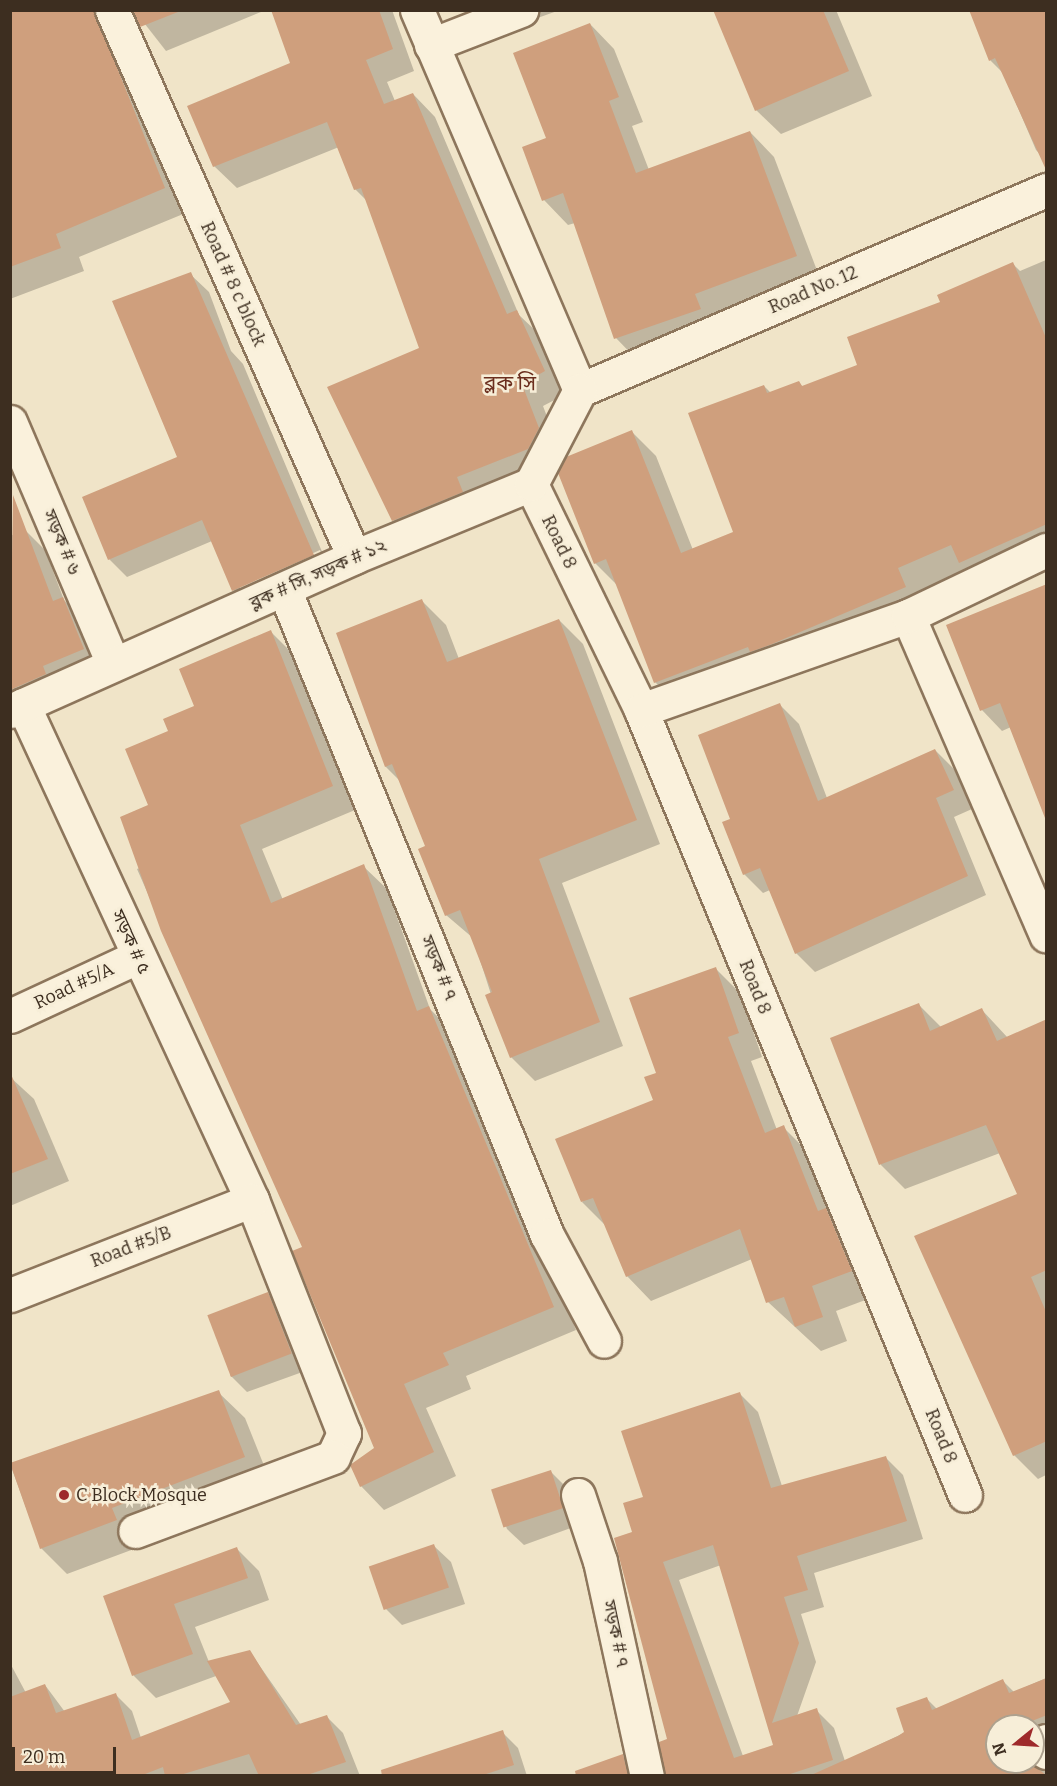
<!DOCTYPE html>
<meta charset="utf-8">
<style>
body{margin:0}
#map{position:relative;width:1057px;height:1786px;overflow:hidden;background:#f0e4c8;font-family:Bitter,"Noto Sans Bengali",serif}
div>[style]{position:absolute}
.shadow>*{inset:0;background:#0003}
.building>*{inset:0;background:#cf9f7d;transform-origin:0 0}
.roads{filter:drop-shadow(2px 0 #8d765c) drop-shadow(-2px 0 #8d765c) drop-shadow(0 2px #8d765c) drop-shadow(0 -2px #8d765c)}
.minor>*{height:33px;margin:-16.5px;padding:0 16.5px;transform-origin:16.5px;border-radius:16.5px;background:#faf1dc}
.dots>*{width:16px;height:16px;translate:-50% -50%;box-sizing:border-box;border:3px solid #f7eed8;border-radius:50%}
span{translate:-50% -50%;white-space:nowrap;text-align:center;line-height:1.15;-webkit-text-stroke:5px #f7eed8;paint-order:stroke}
.street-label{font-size:18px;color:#3d2e20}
.poi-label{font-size:18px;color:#3d2e20}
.left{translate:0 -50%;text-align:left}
.quarter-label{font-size:21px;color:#6b2e1e}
.frame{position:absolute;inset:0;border:12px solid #3d2e20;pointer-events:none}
.north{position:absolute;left:985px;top:1714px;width:60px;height:60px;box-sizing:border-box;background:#f7eed8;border:2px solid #ada18e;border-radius:50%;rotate:252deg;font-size:16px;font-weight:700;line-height:24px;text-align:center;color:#3d2e20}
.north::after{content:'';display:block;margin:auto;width:21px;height:27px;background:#9e2a2b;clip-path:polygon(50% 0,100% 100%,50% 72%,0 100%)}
.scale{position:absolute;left:12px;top:1747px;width:104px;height:27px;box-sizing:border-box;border:3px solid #3d2e20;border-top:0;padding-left:8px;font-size:18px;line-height:21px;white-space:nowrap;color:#3d2e20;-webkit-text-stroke:4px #f7eed8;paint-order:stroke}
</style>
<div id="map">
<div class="shadow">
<i style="clip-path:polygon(10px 10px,94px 19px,118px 43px,188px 212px,79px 257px,84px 271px,10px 299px)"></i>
<i style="clip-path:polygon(134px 10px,260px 10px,261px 12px,166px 51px)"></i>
<i style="clip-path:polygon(273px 10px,392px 10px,414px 71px,387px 82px,395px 101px,413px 94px,435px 117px,519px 315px,539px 334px,566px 394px,543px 406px,560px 451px,415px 542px,393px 520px,421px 349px,367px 201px,355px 189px,339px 147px,237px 188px,214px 166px,292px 63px)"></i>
<i style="clip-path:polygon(480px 10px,560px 10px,501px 31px)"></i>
<i style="clip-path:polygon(715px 10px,836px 10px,872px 96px,781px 134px,756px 110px)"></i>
<i style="clip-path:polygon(1046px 10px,1046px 160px,1036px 150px,1003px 73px,990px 60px)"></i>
<i style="clip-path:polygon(590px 24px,614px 49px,643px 122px,632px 126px,649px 170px,750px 132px,774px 157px,821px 281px,640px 363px,616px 338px,575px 223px,568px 225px,544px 200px,524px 148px,548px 139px)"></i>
<i style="clip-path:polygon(1046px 260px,1046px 559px,679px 706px,655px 682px,618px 586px,595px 563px,632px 432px,656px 456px,693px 550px,734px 533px,764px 386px,771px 393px,799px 383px,803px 387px,859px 366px,942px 303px,1013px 264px,1020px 271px)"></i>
<i style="clip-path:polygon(evenodd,190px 274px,209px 292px,231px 351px,243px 364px,331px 573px,252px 609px,233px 590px,212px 541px,127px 577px,109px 559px,179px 458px,190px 274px,320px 550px,321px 553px,240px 589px,240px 586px,320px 550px)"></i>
<i style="clip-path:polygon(25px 530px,45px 550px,64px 600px,82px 618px,103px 669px,10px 699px,10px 536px)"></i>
<i style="clip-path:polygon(1046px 588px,1011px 727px,1002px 731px,982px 710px)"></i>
<i style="clip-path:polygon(422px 601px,446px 625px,459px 659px,559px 620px,583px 644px,660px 844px,562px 883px,623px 1046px,535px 1081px,511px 1057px,473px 938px,446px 915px,427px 847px,400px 781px,386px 767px,338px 634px)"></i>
<i style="clip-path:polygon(271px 632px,294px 655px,355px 810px,262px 849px,283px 900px,363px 866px,387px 889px,430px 1009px,452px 1031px,576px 1330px,466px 1376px,471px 1389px,426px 1408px,456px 1476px,384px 1510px,361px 1486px,376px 1449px,304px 1248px,137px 869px,142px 867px,150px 806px,170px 732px)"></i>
<i style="clip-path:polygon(780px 705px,799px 724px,827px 798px,935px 750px,954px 769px,972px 809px,954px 817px,986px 895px,815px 972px,796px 953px,770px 890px,763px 893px,744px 874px,732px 820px)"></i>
<i style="clip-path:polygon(716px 969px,740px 993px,762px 1057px,751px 1061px,777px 1130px,783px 1127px,808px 1152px,876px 1296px,836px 1311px,847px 1341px,821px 1351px,768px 1302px,752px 1259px,651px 1301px,627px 1276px,606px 1226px,582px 1202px,655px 1101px,657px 1073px)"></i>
<i style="clip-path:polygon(919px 1005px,942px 1028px,982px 1010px,1008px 1038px,1046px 1025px,1046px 1475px,1038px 1479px,1014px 1455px,1019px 1195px,1000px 1153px,905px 1189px,881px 1165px,832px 1039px)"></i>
<i style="clip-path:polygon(10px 1077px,34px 1099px,69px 1181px,10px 1206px)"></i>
<i style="clip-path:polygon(268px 1294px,285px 1311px,308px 1370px,247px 1392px,230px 1375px)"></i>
<i style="clip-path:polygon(218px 1392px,245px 1418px,271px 1483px,138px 1535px,142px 1546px,67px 1574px,41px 1548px,10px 1464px)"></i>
<i style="clip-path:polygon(evenodd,740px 1394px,758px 1412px,782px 1486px,886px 1458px,903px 1475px,923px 1539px,814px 1573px,824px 1607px,801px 1614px,816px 1662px,797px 1716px,816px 1710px,834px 1728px,845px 1761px,906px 1732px,927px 1699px,937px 1709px,1003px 1681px,1014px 1692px,1046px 1678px,1046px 1776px,666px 1776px,669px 1740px,634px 1533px,645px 1498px,740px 1394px,721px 1565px,775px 1746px,743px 1756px,679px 1580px,721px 1565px,740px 1394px,997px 1726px,1033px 1726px,1033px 1762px,997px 1762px,997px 1726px)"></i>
<i style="clip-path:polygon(551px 1472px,568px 1489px,579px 1525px,524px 1545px,507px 1529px,494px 1493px)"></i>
<i style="clip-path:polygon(434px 1546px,451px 1562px,465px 1604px,402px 1625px,386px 1609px)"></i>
<i style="clip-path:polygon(237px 1549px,259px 1571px,269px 1600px,195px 1627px,209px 1662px,250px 1652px,301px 1725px,327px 1717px,343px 1733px,360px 1776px,10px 1776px,10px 1663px,26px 1693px,45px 1685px,65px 1712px,116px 1695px,132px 1711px,141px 1738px,232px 1703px,216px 1676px,156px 1698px,134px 1676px,105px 1597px)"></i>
<i style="clip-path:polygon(502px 1732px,518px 1748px,527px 1776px,417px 1776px)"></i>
<i style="clip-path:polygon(623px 1756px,633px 1776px,611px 1776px)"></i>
</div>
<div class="building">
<i style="clip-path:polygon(10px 10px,94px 10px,165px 188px,56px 234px,61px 248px,10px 267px)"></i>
<i style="clip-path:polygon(133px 10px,177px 10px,178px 12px,140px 27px)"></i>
<i style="clip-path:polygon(271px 10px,379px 10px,393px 49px,366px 60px,384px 104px,413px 93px,507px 314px,517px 310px,545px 371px,522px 384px,539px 428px,528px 449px,457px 477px,463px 492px,392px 521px,327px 387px,419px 348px,361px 188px,354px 190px,327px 122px,213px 167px,187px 106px,290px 63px)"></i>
<i style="clip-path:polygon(713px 10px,823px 10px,849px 71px,755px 111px)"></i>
<i style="clip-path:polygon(969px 10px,1047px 10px,1047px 172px,995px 58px,989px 61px)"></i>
<i style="clip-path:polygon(590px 23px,619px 97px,609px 101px,636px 173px,750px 131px,797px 256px,695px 294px,701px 309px,614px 339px,563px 193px,542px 201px,522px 147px,546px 138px,513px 53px)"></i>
<i style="clip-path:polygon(1013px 262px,1047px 340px,1047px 524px,959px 563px,951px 545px,898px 568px,906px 587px,772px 644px,750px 652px,748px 647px,654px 683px,606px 559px,594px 564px,558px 473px,566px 457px,632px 430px,681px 553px,733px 532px,688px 413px,764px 385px,767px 393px,799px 381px,802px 386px,857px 365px,847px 337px,940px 302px,937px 295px)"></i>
<i style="clip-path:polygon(191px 272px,314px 555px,232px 591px,202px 520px,108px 560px,82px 497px,177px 457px,112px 301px)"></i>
<i style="clip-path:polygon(13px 495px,53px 601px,63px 597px,84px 649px,43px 666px,46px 674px,10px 690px)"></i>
<i style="clip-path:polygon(1047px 584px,1047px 817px,1045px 818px,1000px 703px,980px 711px,946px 625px)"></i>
<i style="clip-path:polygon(422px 599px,447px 662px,559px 619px,637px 820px,539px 859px,600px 1022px,510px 1058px,485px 995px,492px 992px,460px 910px,445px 916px,418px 849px,425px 846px,392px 764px,385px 767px,336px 633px)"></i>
<i style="clip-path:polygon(271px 630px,333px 786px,240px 825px,271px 903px,364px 864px,417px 1011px,429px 1006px,554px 1307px,443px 1353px,449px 1365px,404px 1384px,434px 1452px,360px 1487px,350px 1465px,374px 1448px,292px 1251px,302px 1247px,161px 931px,120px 817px,148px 805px,125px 749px,168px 731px,163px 719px,194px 706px,179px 669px)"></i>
<i style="clip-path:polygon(780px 703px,818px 801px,935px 749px,954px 790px,936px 798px,968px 876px,795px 954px,760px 868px,743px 875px,722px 822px,730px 819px,698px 735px)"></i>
<i style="clip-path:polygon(716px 967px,739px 1033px,728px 1037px,765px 1133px,784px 1125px,818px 1211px,826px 1208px,852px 1271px,812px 1286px,823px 1317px,795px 1327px,784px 1297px,766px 1303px,740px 1229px,626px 1277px,593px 1198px,581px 1202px,555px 1139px,653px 1100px,644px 1077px,656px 1073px,629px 998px)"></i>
<i style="clip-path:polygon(919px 1003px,930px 1031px,982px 1008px,997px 1041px,1047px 1019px,1047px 1270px,1031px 1277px,1047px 1314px,1047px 1441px,1013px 1456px,914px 1236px,1017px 1194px,986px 1125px,879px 1165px,830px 1038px)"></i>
<i style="clip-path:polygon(10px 1072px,48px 1159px,10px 1174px)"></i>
<i style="left:268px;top:1292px;width:66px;height:65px;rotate:69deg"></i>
<i style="clip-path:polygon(219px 1390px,245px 1457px,112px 1508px,117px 1520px,40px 1549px,10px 1463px)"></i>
<i style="clip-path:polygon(evenodd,740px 1392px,771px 1488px,886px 1456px,907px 1521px,797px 1556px,808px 1590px,784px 1597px,799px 1643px,772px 1723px,817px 1708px,833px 1760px,784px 1776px,665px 1776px,659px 1742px,667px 1739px,614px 1538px,632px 1532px,623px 1503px,643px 1497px,621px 1431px,740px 1392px,713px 1545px,773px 1745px,734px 1758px,663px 1562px,713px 1545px)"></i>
<i style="left:551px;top:1470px;width:40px;height:63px;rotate:72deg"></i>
<i style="left:434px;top:1544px;width:46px;height:69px;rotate:71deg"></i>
<i style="clip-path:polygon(237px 1547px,248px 1578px,174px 1604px,193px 1654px,132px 1676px,103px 1596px)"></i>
<i style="clip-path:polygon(250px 1650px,296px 1725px,327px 1715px,346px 1762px,304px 1776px,259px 1776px,249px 1754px,177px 1776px,165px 1776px,163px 1767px,140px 1776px,10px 1776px,10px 1697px,45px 1684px,56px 1713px,116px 1693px,132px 1740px,230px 1702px,207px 1661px)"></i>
<i style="clip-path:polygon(1047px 1678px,1047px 1715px,1032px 1721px,1034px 1727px,1033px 1728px,997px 1726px,997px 1762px,1030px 1762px,1047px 1776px,809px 1776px,898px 1736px,904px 1732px,896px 1708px,927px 1697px,932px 1710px,1003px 1679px,1009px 1693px)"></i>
<i style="clip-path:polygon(503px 1730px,514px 1765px,480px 1776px,382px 1776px,381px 1770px)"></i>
<i style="clip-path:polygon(623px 1754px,628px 1776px,576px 1776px,575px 1771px)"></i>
</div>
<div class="roads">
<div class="minor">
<i style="left:112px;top:10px;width:598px;rotate:66.13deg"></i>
<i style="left:417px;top:10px;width:413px;rotate:66.8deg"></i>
<i style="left:431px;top:45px;width:97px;rotate:-21.3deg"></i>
<i style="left:580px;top:390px;width:507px;rotate:-23.23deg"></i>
<i style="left:10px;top:422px;width:262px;rotate:66.9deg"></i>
<i style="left:531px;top:484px;width:251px;rotate:64deg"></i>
<i style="left:641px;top:710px;width:849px;rotate:67.57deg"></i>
<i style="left:284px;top:589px;width:697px;rotate:67.85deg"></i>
<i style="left:547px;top:1235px;width:120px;rotate:61.7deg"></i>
<i style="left:908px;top:616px;width:348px;rotate:66.6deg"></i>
<i style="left:23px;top:705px;width:545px;rotate:65.17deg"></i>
<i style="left:252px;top:1200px;width:251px;rotate:68.5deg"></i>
<i style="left:344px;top:1433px;width:26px;rotate:115deg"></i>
<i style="left:333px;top:1457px;width:211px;rotate:159.5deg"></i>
<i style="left:641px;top:710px;width:283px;rotate:-19.4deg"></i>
<i style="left:908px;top:616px;width:153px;rotate:-25.6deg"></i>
<i style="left:10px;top:711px;width:377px;rotate:-24.1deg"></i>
<i style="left:354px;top:557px;width:191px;rotate:-22.4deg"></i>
<i style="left:531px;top:484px;width:106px;rotate:-62.5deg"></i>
<i style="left:10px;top:1016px;width:140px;rotate:-24.9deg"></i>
<i style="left:10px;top:1295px;width:260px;rotate:-21.4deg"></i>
<i style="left:578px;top:1495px;width:70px;rotate:71.6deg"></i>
<i style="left:600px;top:1561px;width:220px;rotate:77.7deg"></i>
<i style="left:1046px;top:1741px;width:11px;rotate:90deg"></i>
</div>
</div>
<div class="dots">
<i style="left:64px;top:1495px;background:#9e2a2b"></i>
</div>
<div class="street-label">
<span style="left:233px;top:284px;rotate:66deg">Road # 8 c block</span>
<span style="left:813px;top:290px;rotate:-23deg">Road No. 12</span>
<span style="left:62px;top:542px;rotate:67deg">সড়ক # ৬</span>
<span style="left:559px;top:542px;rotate:64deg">Road 8</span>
<span style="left:318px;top:574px;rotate:-24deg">ব্লক # সি, সড়ক # ১২</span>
<span style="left:131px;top:942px;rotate:65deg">সড়ক # ৫</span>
<span style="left:439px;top:968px;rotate:68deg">সড়ক # ৭</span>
<span style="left:74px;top:986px;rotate:-25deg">Road #5/A</span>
<span style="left:755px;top:987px;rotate:68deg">Road 8</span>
<span style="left:131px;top:1247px;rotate:-21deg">Road #5/B</span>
<span style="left:941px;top:1436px;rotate:68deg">Road 8</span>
<span style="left:616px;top:1634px;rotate:78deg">সড়ক # ৭</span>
</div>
<div class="poi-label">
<span class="left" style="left:76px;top:1495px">C Block Mosque</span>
</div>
<div class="quarter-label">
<span style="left:510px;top:383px">ব্লক সি</span>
</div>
<div class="frame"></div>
<div class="north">N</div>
<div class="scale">20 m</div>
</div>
